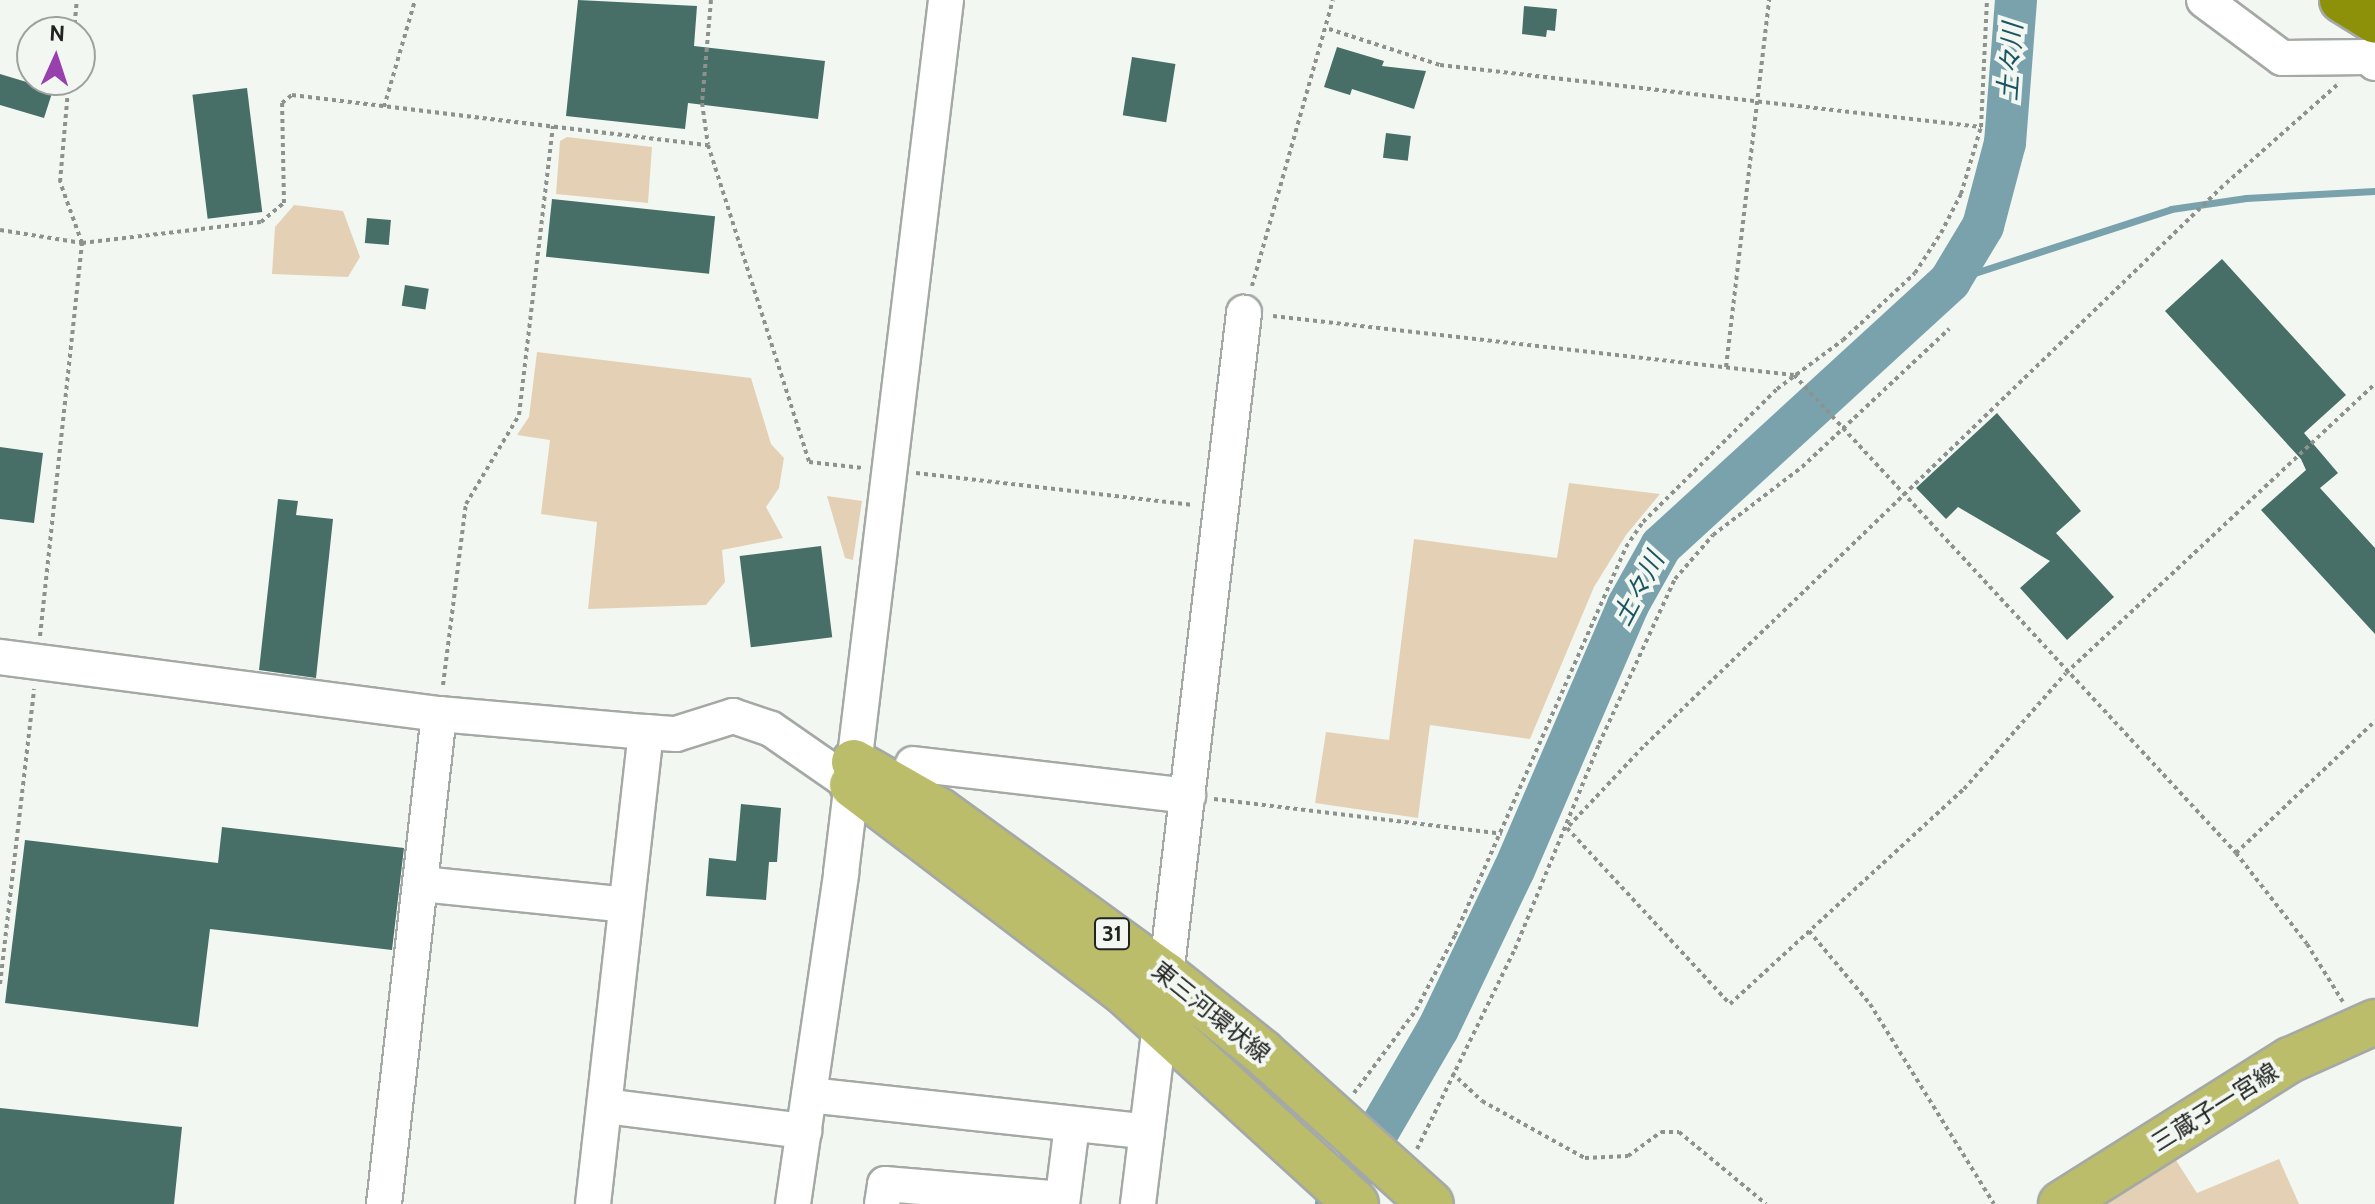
<!DOCTYPE html>
<meta charset="utf-8">
<style>
body{margin:0}
#map{position:relative;width:2375px;height:1204px;overflow:hidden;background:#f2f7f2;font-family:Cabin,"Noto Sans JP",sans-serif}
div>[style]{position:absolute}
.green>*{inset:0;background:#e4d1b5}
.stream>*{height:7px;margin:-3.5px;padding:0 3.5px;transform-origin:3.5px;border-radius:3.5px;background:#79a2ad}
.river>*{height:42px;margin:-21px;padding:0 21px;transform-origin:21px;border-radius:21px;background:#79a2ad}
.building>*{inset:0;background:#476f68;transform-origin:0 0}
.path>*{height:4px;margin-top:-2px;transform-origin:0;background:repeating-linear-gradient(90deg,#8e928e 0 4px,transparent 0 8px)}
.roads{filter:drop-shadow(2px 0 #a4a9a5) drop-shadow(-2px 0 #a4a9a5) drop-shadow(0 2px #a4a9a5) drop-shadow(0 -2px #a4a9a5)}
.minor>*{height:34px;margin:-17px;padding:0 17px;transform-origin:17px;border-radius:17px;background:#fff}
.major>*{height:44px;margin:-22px;padding:0 22px;transform-origin:22px;border-radius:22px;background:#bbbd6b}
.highway>*{height:44px;margin:-22px;padding:0 22px;transform-origin:22px;border-radius:22px;background:#8d9109}
span{translate:-50% -50%;white-space:nowrap;text-align:center;line-height:1.15;-webkit-text-stroke:8px #f2f7f2;paint-order:stroke}
.shield-label span{padding:2px 6px;background:#f2f7f2;border:2px solid;border-radius:6px;-webkit-text-stroke-width:0}
.shield-label{font-size:22px;color:#212321;font-weight:700}
.street-label{font-size:24px;color:#212321}
.water-label{font-size:26px;color:#1c5562;font-style:italic}
.north{position:absolute;left:16px;top:16px;width:80px;height:80px;box-sizing:border-box;background:#f2f7f2;border:2px solid #9ea29e;border-radius:50%;rotate:3deg;font-size:22px;font-weight:700;line-height:32px;text-align:center;color:#212321}
.north::after{content:'';display:block;margin:auto;width:28px;height:36px;background:#9841ae;clip-path:polygon(50% 0,100% 100%,50% 72%,0 100%)}
</style>
<div id="map">
<div class="green">
<i style="clip-path:polygon(567px 137px,652px 147px,648px 203px,556px 194px,560px 141px)"></i>
<i style="clip-path:polygon(294px 205px,343px 211px,360px 257px,348px 277px,272px 274px,275px 227px)"></i>
<i style="clip-path:polygon(537px 352px,751px 378px,771px 444px,784px 458px,779px 488px,766px 507px,783px 538px,722px 550px,725px 582px,706px 605px,588px 609px,597px 522px,541px 514px,550px 440px,517px 435px,529px 417px)"></i>
<i style="clip-path:polygon(1569px 483px,1660px 494px,1626px 535px,1594px 587px,1530px 739px,1430px 725px,1418px 818px,1315px 803px,1326px 732px,1389px 740px,1414px 539px,1557px 558px)"></i>
<i style="clip-path:polygon(827px 496px,862px 501px,853px 560px,845px 558px)"></i>
<i style="clip-path:polygon(2170px 1151px,2197px 1193px,2279px 1159px,2299px 1204px,2098px 1204px)"></i>
</div>
<div class="stream">
<i style="left:1950px;top:281px;width:232px;rotate:-18deg"></i>
<i style="left:2171px;top:209px;width:76px;rotate:-8.3deg"></i>
<i style="left:2246px;top:198px;width:129px;rotate:-3.1deg"></i>
</div>
<div class="river">
<i style="left:1336px;top:1204px;width:203px;rotate:-59.8deg"></i>
<i style="left:1438px;top:1029px;width:176px;rotate:-64.5deg"></i>
<i style="left:1514px;top:870px;width:288px;rotate:-66.7deg"></i>
<i style="left:1628px;top:605px;width:68px;rotate:-60.8deg"></i>
<i style="left:1661px;top:546px;width:392px;rotate:-42.5deg"></i>
<i style="left:1950px;top:281px;width:64px;rotate:-59deg"></i>
<i style="left:1983px;top:226px;width:86px;rotate:-75.2deg"></i>
<i style="left:2005px;top:143px;width:143px;rotate:-85.6deg"></i>
</div>
<div class="building">
<i style="clip-path:polygon(578px 0,697px 6px,694px 46px,825px 61px,818px 119px,688px 103px,685px 129px,566px 116px)"></i>
<i style="clip-path:polygon(1524px 6px,1557px 9px,1555px 31px,1547px 30px,1546px 37px,1522px 34px)"></i>
<i style="clip-path:polygon(1337px 47px,1384px 61px,1382px 66px,1426px 71px,1414px 109px,1352px 89px,1350px 95px,1324px 87px)"></i>
<i style="left:1132px;top:57px;width:44px;height:59px;rotate:9deg"></i>
<i style="clip-path:polygon(0 74px,53px 90px,44px 118px,0 105px)"></i>
<i style="left:247px;top:88px;width:125px;height:55px;rotate:83deg"></i>
<i style="left:1386px;top:133px;width:25px;height:25px;rotate:7deg"></i>
<i style="left:552px;top:199px;width:164px;height:58px;rotate:6deg"></i>
<i style="left:367px;top:218px;width:24px;height:25px;rotate:5deg"></i>
<i style="clip-path:polygon(2222px 259px,2346px 395px,2304px 433px,2338px 473px,2320px 488px,2375px 548px,2375px 634px,2261px 510px,2306px 470px,2301px 459px,2165px 311px)"></i>
<i style="left:405px;top:285px;width:24px;height:21px;rotate:9deg"></i>
<i style="clip-path:polygon(1997px 413px,2081px 511px,2056px 533px,2114px 597px,2067px 640px,2020px 588px,2050px 561px,1958px 507px,1946px 519px,1916px 488px)"></i>
<i style="clip-path:polygon(0 447px,43px 453px,34px 523px,0 519px)"></i>
<i style="clip-path:polygon(278px 499px,298px 501px,296px 515px,333px 519px,316px 678px,259px 670px)"></i>
<i style="left:821px;top:546px;width:92px;height:82px;rotate:83deg"></i>
<i style="clip-path:polygon(741px 804px,781px 808px,777px 862px,769px 862px,766px 900px,706px 896px,709px 858px,736px 861px)"></i>
<i style="clip-path:polygon(222px 827px,404px 848px,392px 950px,210px 929px,198px 1027px,5px 1003px,25px 840px,218px 863px)"></i>
<i style="clip-path:polygon(0 1108px,182px 1127px,174px 1204px,0 1204px)"></i>
</div>
<div class="path">
<i style="left:711px;top:0;width:103px;rotate:95deg"></i>
<i style="left:702px;top:103px;width:42px;rotate:81.9deg"></i>
<i style="left:708px;top:145px;width:333px;rotate:72.3deg"></i>
<i style="left:809px;top:462px;width:54px;rotate:6.3deg"></i>
<i style="left:1329px;top:29px;width:117px;rotate:18deg"></i>
<i style="left:1440px;top:65px;width:545px;rotate:6.54deg"></i>
<i style="left:74px;top:32px;width:32px;rotate:-85deg"></i>
<i style="left:2337px;top:85px;width:152px;rotate:138.5deg"></i>
<i style="left:2223px;top:186px;width:807px;rotate:135.95deg"></i>
<i style="left:1643px;top:747px;width:111px;rotate:133.2deg"></i>
<i style="left:1567px;top:828px;width:240px;rotate:47.2deg"></i>
<i style="left:1730px;top:1004px;width:318px;rotate:-42.6deg"></i>
<i style="left:1964px;top:789px;width:154px;rotate:-48.7deg"></i>
<i style="left:2066px;top:673px;width:423px;rotate:-43.1deg"></i>
<i style="left:384px;top:107px;width:111px;rotate:-73.8deg"></i>
<i style="left:0;top:230px;width:83px;rotate:9deg"></i>
<i style="left:82px;top:243px;width:180px;rotate:-6.7deg"></i>
<i style="left:261px;top:222px;width:30px;rotate:-40deg"></i>
<i style="left:284px;top:203px;width:100px;rotate:-91.1deg"></i>
<i style="left:282px;top:103px;width:13px;rotate:-39deg"></i>
<i style="left:292px;top:95px;width:419px;rotate:6.9deg"></i>
<i style="left:1252px;top:286px;width:297px;rotate:-74.2deg"></i>
<i style="left:1273px;top:316px;width:524px;rotate:6.46deg"></i>
<i style="left:1794px;top:375px;width:651px;rotate:47.24deg"></i>
<i style="left:2236px;top:853px;width:115px;rotate:52deg"></i>
<i style="left:2307px;top:944px;width:68px;rotate:58.2deg"></i>
<i style="left:1726px;top:367px;width:370px;rotate:-83.3deg"></i>
<i style="left:916px;top:473px;width:279px;rotate:6.6deg"></i>
<i style="left:40px;top:636px;width:395px;rotate:-83.9deg"></i>
<i style="left:82px;top:243px;width:65px;rotate:-109.8deg"></i>
<i style="left:60px;top:182px;width:102px;rotate:-85deg"></i>
<i style="left:443px;top:685px;width:182px;rotate:-82.8deg"></i>
<i style="left:466px;top:504px;width:104px;rotate:-59.2deg"></i>
<i style="left:519px;top:415px;width:291px;rotate:-83.3deg"></i>
<i style="left:1214px;top:799px;width:290px;rotate:6.9deg"></i>
<i style="left:2236px;top:853px;width:192px;rotate:-43.5deg"></i>
<i style="left:1809px;top:931px;width:95px;rotate:50.1deg"></i>
<i style="left:1870px;top:1004px;width:235px;rotate:58.2deg"></i>
<i style="left:0;top:984px;width:297px;rotate:-83.4deg"></i>
<i style="left:1452px;top:1073px;width:41px;rotate:43deg"></i>
<i style="left:1482px;top:1101px;width:118px;rotate:29deg"></i>
<i style="left:1585px;top:1158px;width:43px;rotate:-2.7deg"></i>
<i style="left:1628px;top:1156px;width:41px;rotate:-36deg"></i>
<i style="left:1661px;top:1132px;width:18px"></i>
<i style="left:1679px;top:1132px;width:113px;rotate:39.6deg"></i>
<i style="left:1354px;top:1093px;width:104px;rotate:-53.2deg"></i>
<i style="left:1416px;top:1010px;width:85px;rotate:-62.5deg"></i>
<i style="left:1455px;top:935px;width:424px;rotate:-66.2deg"></i>
<i style="left:1626px;top:547px;width:30px;rotate:-56deg"></i>
<i style="left:1643px;top:522px;width:189px;rotate:-44.8deg"></i>
<i style="left:1777px;top:389px;width:82px;rotate:-36.6deg"></i>
<i style="left:1843px;top:340px;width:98px;rotate:-42.9deg"></i>
<i style="left:1915px;top:273px;width:48px;rotate:-57deg"></i>
<i style="left:1941px;top:233px;width:44px;rotate:-62.9deg"></i>
<i style="left:1961px;top:194px;width:70px;rotate:-73.4deg"></i>
<i style="left:1981px;top:127px;width:127px;rotate:-87.3deg"></i>
<i style="left:1417px;top:1149px;width:223px;rotate:-63.9deg"></i>
<i style="left:1515px;top:949px;width:222px;rotate:-67.7deg"></i>
<i style="left:1599px;top:744px;width:182px;rotate:-65.3deg"></i>
<i style="left:1675px;top:579px;width:58px;rotate:-49.2deg"></i>
<i style="left:1713px;top:535px;width:112px;rotate:-37.4deg"></i>
<i style="left:1802px;top:467px;width:202px;rotate:-43.2deg"></i>
</div>
<div class="roads">
<div class="minor">
<i style="left:2204px;top:0;width:97px;rotate:36.6deg"></i>
<i style="left:2282px;top:58px;width:86px;rotate:-0.7deg"></i>
<i style="left:2368px;top:57px;width:9px;rotate:41deg"></i>
<i style="left:0;top:657px;width:443px;rotate:7.4deg"></i>
<i style="left:439px;top:714px;width:208px;rotate:5deg"></i>
<i style="left:646px;top:732px;width:30px;rotate:4deg"></i>
<i style="left:676px;top:734px;width:60px;rotate:-17.5deg"></i>
<i style="left:733px;top:716px;width:40px;rotate:18.9deg"></i>
<i style="left:771px;top:729px;width:98px;rotate:34.7deg"></i>
<i style="left:913px;top:764px;width:277px;rotate:6.6deg"></i>
<i style="left:421px;top:884px;width:206px;rotate:5.8deg"></i>
<i style="left:1166px;top:975px;width:667px;rotate:-83.28deg"></i>
<i style="left:809px;top:1095px;width:340px;rotate:6.2deg"></i>
<i style="left:605px;top:1106px;width:201px;rotate:7.2deg"></i>
<i style="left:384px;top:1204px;width:493px;rotate:-83.6deg"></i>
<i style="left:593px;top:1204px;width:475px;rotate:-83.6deg"></i>
<i style="left:793px;top:1204px;width:334px;rotate:-81.7deg"></i>
<i style="left:841px;top:873px;width:879px;rotate:-83.14deg"></i>
<i style="left:882px;top:1204px;width:20px;rotate:-81deg"></i>
<i style="left:885px;top:1184px;width:178px;rotate:4.8deg"></i>
<i style="left:1062px;top:1204px;width:80px;rotate:-82.8deg"></i>
<i style="left:1138px;top:1204px;width:181px;rotate:-83deg"></i>
</div>
<div class="major">
<i style="left:854px;top:762px;width:99px;rotate:29.7deg"></i>
<i style="left:940px;top:811px;width:279px;rotate:36deg"></i>
<i style="left:1166px;top:975px;width:123px;rotate:38.7deg"></i>
<i style="left:1262px;top:1052px;width:227px;rotate:42deg"></i>
<i style="left:852px;top:785px;width:342px;rotate:37.3deg"></i>
<i style="left:1124px;top:992px;width:314px;rotate:42.4deg"></i>
<i style="left:2061px;top:1204px;width:271px;rotate:-32.2deg"></i>
<i style="left:2290px;top:1060px;width:93px;rotate:-24.1deg"></i>
</div>
<div class="highway">
<i style="left:2342px;top:0;width:39px;rotate:32deg"></i>
</div>
</div>
<div class="shield-label">
<span style="left:1112px;top:934px">31</span>
</div>
<div class="street-label">
<span style="left:1211px;top:1012px;rotate:39deg">東三河環状線</span>
<span style="left:2215px;top:1107px;rotate:-32deg">三蔵子一宮線</span>
</div>
<div class="water-label">
<span style="left:2011px;top:62px;rotate:-86deg">土々川</span>
<span style="left:1639px;top:589px;rotate:-62deg">土々川</span>
</div>
<div class="north">N</div>
</div>
